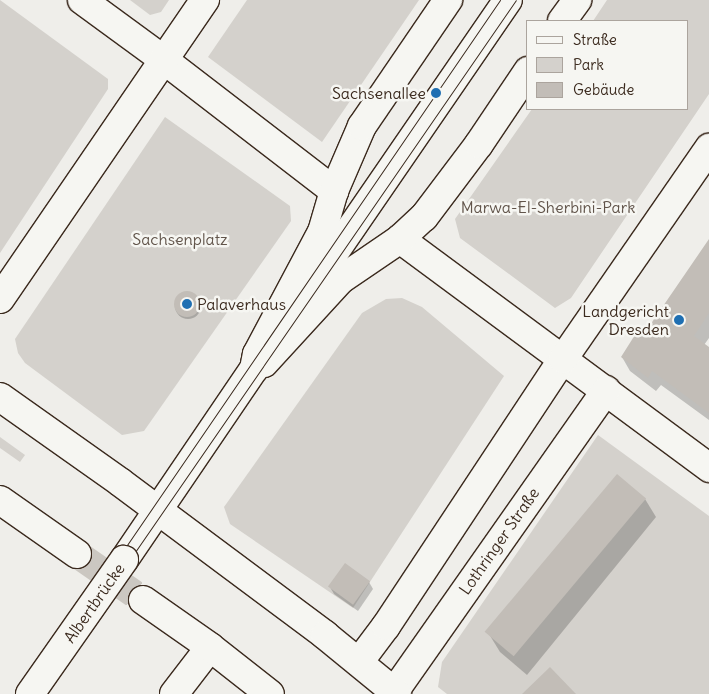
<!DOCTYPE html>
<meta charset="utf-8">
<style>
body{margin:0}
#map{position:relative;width:709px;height:694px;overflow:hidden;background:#efeeea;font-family:Delius,sans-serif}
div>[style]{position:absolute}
.green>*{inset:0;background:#d4d1cc}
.shadow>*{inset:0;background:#0003}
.round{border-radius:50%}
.building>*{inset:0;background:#c2bdb7;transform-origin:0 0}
.minor-tunnel>*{height:28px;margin-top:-14px;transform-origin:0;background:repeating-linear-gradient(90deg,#cbc7c1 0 28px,transparent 0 42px)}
.roads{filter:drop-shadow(1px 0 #3b2a1e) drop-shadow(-1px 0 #3b2a1e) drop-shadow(0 1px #3b2a1e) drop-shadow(0 -1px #3b2a1e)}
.minor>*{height:28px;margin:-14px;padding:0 14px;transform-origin:14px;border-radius:14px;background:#f6f6f2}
.major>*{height:28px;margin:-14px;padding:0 14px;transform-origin:14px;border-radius:14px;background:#f6f6f2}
.tram>*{height:1px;margin:-0.5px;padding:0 0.5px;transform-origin:0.5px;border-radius:0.5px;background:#3b2a1e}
.bridges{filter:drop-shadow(1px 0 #3b2a1e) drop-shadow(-1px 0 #3b2a1e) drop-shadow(0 1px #3b2a1e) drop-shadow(0 -1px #3b2a1e)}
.major-bridge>*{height:28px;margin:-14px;padding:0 14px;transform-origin:14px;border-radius:14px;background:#f6f6f2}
.dots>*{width:14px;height:14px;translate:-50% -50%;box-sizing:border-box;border:2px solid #f6f6f2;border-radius:50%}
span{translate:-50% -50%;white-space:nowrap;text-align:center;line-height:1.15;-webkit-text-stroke:5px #f6f6f2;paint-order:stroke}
.poi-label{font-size:16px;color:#3b2a1e}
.right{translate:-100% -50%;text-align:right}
.left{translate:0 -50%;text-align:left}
.park-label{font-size:16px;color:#61544a}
.street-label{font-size:16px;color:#3b2a1e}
.legend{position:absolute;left:526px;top:20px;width:162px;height:90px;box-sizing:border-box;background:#f6f6f2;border:1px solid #aba49d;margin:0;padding:6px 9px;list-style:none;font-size:15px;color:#3b2a1e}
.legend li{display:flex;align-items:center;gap:10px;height:25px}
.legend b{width:25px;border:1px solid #aba49d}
</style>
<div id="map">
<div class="green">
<i style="clip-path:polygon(0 0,108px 79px,108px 89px,0 253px)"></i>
<i style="clip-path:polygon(130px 0,169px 0,161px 12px,150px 15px)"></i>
<i style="clip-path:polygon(247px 0,419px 0,322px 142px,208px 57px)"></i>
<i style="clip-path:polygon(607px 0,709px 0,709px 94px,571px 298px,555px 308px,460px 238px,455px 219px,532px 109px,688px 109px,688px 21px,593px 21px)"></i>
<i style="clip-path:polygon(165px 117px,290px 206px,291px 221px,144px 431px,122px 435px,25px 363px,18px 353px,15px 339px)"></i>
<i style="clip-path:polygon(402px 298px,422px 307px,504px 376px,353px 608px,230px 524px,224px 507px,362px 313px,386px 299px)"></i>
<i style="clip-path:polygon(598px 435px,709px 516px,709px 694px,447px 694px,438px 687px,442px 662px)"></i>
<i style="clip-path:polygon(0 437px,25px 455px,20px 462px,0 448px)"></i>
</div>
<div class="shadow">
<i style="clip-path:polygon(709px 242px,709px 338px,704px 345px,709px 348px,709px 420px,661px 385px,656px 391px,630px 371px,622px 357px,646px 333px)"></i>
<i class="round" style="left:175px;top:293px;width:26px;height:26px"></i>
<i style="clip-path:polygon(645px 499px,656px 517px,527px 675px,500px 652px,489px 634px)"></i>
<i style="clip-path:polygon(369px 582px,373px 589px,358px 611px,334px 594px,330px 587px)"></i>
</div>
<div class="building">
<i style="clip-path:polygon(709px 239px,709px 313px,694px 336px,709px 347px,709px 413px,652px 371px,648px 378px,621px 357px,640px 327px,646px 331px)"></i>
<i class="round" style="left:174px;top:291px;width:26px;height:26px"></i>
<i style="left:617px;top:474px;width:38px;height:206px;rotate:40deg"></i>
<i style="left:345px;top:563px;width:31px;height:29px;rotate:36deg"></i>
<i style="clip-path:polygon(550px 667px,576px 694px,522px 694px)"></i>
</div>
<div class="minor-tunnel">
<i style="left:77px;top:554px;width:80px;rotate:34.9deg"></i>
</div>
<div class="roads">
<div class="minor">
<i style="left:82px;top:0;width:102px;rotate:36.2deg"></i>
<i style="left:164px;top:60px;width:215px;rotate:37.6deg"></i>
<i style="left:400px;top:239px;width:385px;rotate:36.5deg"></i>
<i style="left:0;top:299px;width:363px;rotate:-55.6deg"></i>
<i style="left:279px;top:333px;width:404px;rotate:-55.5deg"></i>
<i style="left:0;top:500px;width:94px;rotate:35deg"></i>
<i style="left:143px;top:600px;width:82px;rotate:35deg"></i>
<i style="left:359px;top:662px;width:45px;rotate:-53.1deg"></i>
<i style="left:386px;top:626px;width:320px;rotate:-56.5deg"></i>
<i style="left:563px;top:359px;width:257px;rotate:-55.3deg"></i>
<i style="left:394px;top:692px;width:369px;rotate:-54.9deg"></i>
<i style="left:174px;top:694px;width:59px;rotate:-52.5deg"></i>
<i style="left:210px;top:647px;width:76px;rotate:38.1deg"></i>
</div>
<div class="major">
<i style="left:562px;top:21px;width:26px;rotate:-54deg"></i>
<i style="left:264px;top:363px;width:113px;rotate:-47.5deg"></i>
<i style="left:340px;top:280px;width:73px;rotate:-34.3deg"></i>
<i style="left:400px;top:239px;width:33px;rotate:-43deg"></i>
<i style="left:424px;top:217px;width:91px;rotate:-53deg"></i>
<i style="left:479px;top:144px;width:88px;rotate:-56.1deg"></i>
<i style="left:0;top:397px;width:147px;rotate:35.3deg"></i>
<i style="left:120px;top:482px;width:256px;rotate:36.7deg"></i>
<i style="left:325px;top:635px;width:93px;rotate:39.3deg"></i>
<i style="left:124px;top:560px;width:231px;rotate:-55.8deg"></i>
<i style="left:254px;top:369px;width:15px;rotate:-79deg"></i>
<i style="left:257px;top:354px;width:138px;rotate:-62deg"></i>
<i style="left:322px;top:232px;width:43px;rotate:-73.7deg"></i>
<i style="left:334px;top:191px;width:71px;rotate:-66.7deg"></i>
<i style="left:362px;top:126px;width:153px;rotate:-55.7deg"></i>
</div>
</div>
<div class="tram">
<i style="left:25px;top:694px;width:841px;rotate:-55.61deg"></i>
<i style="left:37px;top:694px;width:843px;rotate:-55.39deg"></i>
</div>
<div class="bridges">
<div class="major-bridge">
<i style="left:30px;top:694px;width:164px;rotate:-55deg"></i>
</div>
</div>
<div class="dots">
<i style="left:436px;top:93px;background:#1f6fb2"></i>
<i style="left:187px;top:304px;background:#1f6fb2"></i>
<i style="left:679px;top:320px;background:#1f6fb2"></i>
</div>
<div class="poi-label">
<span class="right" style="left:426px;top:93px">Sachsenallee</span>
<span class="left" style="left:197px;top:304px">Palaverhaus</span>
<span class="right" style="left:669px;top:320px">Landgericht<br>Dresden</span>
</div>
<div class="park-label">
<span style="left:548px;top:207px">Marwa-El-Sherbini-Park</span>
<span style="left:180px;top:239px">Sachsenplatz</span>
</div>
<div class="street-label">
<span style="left:499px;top:541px;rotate:-55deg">Lothringer Straße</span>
<span style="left:94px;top:603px;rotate:-55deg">Albertbrücke</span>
</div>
<ul class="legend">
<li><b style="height:6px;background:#f6f6f2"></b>Straße</li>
<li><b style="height:14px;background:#d4d1cc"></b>Park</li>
<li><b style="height:14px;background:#c2bdb7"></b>Gebäude</li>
</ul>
</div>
